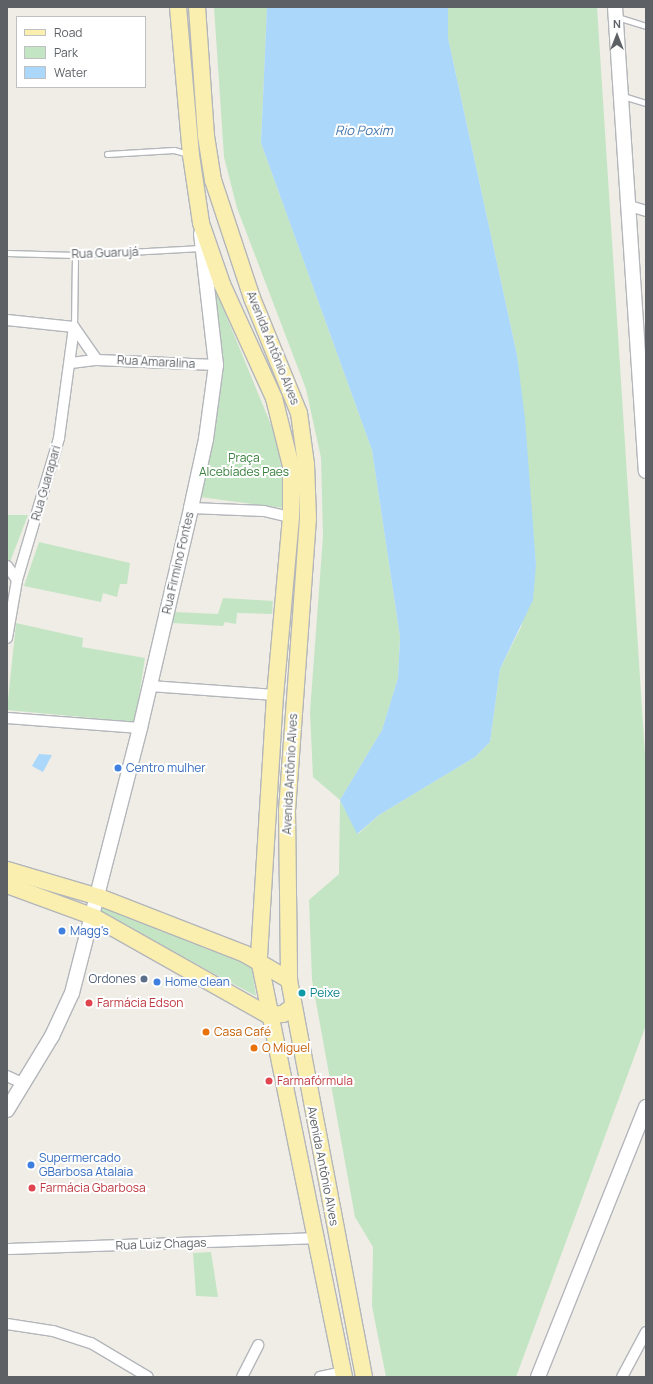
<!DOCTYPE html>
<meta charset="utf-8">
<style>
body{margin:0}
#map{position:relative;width:653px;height:1384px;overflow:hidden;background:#efede6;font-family:Manrope,sans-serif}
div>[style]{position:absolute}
.green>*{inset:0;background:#c4e5c4}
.water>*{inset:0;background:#aad7fa}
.roads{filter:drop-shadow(1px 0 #b3b6ba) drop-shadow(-1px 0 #b3b6ba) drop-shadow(0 1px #b3b6ba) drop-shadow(0 -1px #b3b6ba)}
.lane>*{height:5px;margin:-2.5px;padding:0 2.5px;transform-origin:2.5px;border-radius:2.5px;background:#fff}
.street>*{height:10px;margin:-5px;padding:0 5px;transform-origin:5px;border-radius:5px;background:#fff}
.secondary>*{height:14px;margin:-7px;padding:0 7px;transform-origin:7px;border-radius:7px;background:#fff}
.primary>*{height:16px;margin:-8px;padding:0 8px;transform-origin:8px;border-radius:8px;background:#fbefaf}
.dots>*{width:11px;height:11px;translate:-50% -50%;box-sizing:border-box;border:2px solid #fff;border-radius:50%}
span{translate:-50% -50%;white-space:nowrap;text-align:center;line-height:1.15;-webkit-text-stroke:4px #fff;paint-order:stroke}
.street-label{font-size:12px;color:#5d6165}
.park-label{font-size:12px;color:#39813d}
.shop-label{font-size:12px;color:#366cbe}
.left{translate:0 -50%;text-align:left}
.service-label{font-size:12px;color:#4e5e75}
.right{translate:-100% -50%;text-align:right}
.culture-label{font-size:12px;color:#0d838f}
.health-label{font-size:12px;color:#be3a42}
.food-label{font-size:12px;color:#c56008}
.water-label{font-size:13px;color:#4778ac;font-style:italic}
.frame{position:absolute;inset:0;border:8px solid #5d6165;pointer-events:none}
.legend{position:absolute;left:16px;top:16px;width:130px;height:72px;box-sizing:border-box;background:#fff;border:1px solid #bec0c1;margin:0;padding:5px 7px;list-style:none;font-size:12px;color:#5d6165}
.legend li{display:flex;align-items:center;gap:8px;height:20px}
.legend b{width:20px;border:1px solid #bec0c1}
.north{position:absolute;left:597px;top:16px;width:40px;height:40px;-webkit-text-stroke:3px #fff;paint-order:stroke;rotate:0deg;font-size:11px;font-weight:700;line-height:16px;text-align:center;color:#5d6165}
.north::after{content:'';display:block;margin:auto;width:14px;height:18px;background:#5d6165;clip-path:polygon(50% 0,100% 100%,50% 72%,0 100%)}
</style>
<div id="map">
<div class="green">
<i style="clip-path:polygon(214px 7px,267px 7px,261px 143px,372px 450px,400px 637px,398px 678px,382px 730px,340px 800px,358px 834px,379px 815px,475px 757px,490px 742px,500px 669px,521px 627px,536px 565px,517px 355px,448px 38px,448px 7px,597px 7px,646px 771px,646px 1025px,516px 1377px,386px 1377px,372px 1306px,373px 1247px,355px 1217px,312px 980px,309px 900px,339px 874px,340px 800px,313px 777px,310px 712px,323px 536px,321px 458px,306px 389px,237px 208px,224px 157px)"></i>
<i style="clip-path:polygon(207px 269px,276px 437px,282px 472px,283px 508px,200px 497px,215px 418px)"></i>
<i style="clip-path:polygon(7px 515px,28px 515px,10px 562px,7px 559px)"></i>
<i style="clip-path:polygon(39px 542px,130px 563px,127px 584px,120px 584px,117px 597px,103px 593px,101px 602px,24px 586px)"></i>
<i style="clip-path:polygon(223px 598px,273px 601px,272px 614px,237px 613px,236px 624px,225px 622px,223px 626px,172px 623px,175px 612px,218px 614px)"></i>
<i style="clip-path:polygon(16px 623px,83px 638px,82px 647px,145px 658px,135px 722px,7px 710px)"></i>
<i style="clip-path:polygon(101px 904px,251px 963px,256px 996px,99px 912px)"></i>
<i style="clip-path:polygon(211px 1252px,218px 1297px,196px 1296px,193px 1253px)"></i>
</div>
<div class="water">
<i style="clip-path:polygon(267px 7px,448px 7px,448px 38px,517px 355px,525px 419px,536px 565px,533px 600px,500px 669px,490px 742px,475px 757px,379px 815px,357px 834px,340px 800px,382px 730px,398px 678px,400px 637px,372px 450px,261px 143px)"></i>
<i style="clip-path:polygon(39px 754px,52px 755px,43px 772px,32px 766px)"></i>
</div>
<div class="roads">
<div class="lane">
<i style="left:617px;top:17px;width:30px;rotate:17deg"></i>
<i style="left:623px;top:96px;width:24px;rotate:17deg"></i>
<i style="left:107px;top:154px;width:67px;rotate:-3.4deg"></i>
<i style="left:174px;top:150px;width:15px;rotate:16deg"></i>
<i style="left:7px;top:253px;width:68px;rotate:1.7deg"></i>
<i style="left:75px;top:255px;width:126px;rotate:-3.2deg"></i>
<i style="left:74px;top:327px;width:72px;rotate:-89.2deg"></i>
</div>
<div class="street">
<i style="left:630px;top:206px;width:17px;rotate:17deg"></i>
<i style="left:7px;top:320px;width:67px;rotate:6deg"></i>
<i style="left:74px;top:327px;width:40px;rotate:55.1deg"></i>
<i style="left:97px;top:360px;width:119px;rotate:2.4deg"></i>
<i style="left:71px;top:363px;width:26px;rotate:-7deg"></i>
<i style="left:191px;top:508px;width:73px;rotate:2.4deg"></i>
<i style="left:264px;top:511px;width:28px;rotate:13deg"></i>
<i style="left:7px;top:566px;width:17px;rotate:54deg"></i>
<i style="left:7px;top:638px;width:59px;rotate:-80.2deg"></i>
<i style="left:17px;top:580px;width:148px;rotate:-73.5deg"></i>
<i style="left:59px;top:438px;width:112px;rotate:-82.3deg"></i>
<i style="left:150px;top:686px;width:125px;rotate:4.1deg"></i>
<i style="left:7px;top:718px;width:133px;rotate:4.3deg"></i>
<i style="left:7px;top:1076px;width:19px;rotate:25deg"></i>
<i style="left:7px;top:1249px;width:308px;rotate:-2deg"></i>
<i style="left:7px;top:1324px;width:47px;rotate:8.7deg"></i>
<i style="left:53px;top:1331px;width:40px;rotate:18deg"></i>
<i style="left:91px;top:1343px;width:66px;rotate:30.8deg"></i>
<i style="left:242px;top:1377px;width:36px;rotate:-63deg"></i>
<i style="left:320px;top:1377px;width:24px;rotate:-12deg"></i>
<i style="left:622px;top:1377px;width:51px;rotate:-61.9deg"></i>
</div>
<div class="secondary">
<i style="left:615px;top:7px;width:465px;rotate:86.2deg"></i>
<i style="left:7px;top:1110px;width:87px;rotate:-58.7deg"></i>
<i style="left:52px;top:1036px;width:47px;rotate:-65.1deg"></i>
<i style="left:72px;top:993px;width:274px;rotate:-75.6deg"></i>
<i style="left:140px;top:728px;width:226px;rotate:-76.9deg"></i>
<i style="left:191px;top:508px;width:71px;rotate:-77.7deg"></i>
<i style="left:206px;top:439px;width:75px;rotate:-82.3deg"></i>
<i style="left:216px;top:365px;width:132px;rotate:-96.5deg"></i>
<i style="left:538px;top:1377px;width:291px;rotate:-68.2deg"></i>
</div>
<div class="primary">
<i style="left:178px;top:7px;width:149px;rotate:85deg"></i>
<i style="left:191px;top:155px;width:69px;rotate:81.6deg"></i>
<i style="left:201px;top:223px;width:65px;rotate:71deg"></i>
<i style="left:222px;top:284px;width:125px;rotate:65.5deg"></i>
<i style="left:274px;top:398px;width:70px;rotate:76deg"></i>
<i style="left:291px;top:466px;width:51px;rotate:90deg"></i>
<i style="left:291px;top:517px;width:179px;rotate:95.1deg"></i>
<i style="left:275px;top:695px;width:264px;rotate:93.5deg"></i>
<i style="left:259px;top:959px;width:427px;rotate:78.5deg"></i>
<i style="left:197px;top:7px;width:129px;rotate:86deg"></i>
<i style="left:206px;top:136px;width:45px;rotate:81deg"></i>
<i style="left:213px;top:180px;width:124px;rotate:71.7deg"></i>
<i style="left:252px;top:298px;width:124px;rotate:67.8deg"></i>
<i style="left:299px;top:413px;width:51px;rotate:82.2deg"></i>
<i style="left:306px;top:464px;width:54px;rotate:87.9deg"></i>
<i style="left:308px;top:518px;width:293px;rotate:94.1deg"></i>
<i style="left:287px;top:810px;width:170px;rotate:89.3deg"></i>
<i style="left:289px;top:980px;width:404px;rotate:79.3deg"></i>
<i style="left:7px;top:870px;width:96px;rotate:16.4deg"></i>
<i style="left:99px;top:897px;width:157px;rotate:21.3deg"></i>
<i style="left:245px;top:954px;width:51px;rotate:30.6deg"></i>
<i style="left:7px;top:885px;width:93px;rotate:20.2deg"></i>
<i style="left:94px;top:917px;width:200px;rotate:29.4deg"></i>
<i style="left:268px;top:1015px;width:15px;rotate:-4deg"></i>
<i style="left:283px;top:1014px;width:11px;rotate:-38deg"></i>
</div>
</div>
<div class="dots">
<i style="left:118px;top:768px;background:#3f7fe0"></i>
<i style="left:62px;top:931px;background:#3f7fe0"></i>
<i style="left:144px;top:979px;background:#5c6f8a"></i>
<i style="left:157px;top:982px;background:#3f7fe0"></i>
<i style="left:302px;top:993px;background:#0f9aa8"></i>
<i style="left:89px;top:1003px;background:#e0444e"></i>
<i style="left:206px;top:1032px;background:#e8710a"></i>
<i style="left:254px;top:1048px;background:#e8710a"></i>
<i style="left:269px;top:1081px;background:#e0444e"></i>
<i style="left:31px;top:1165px;background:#3f7fe0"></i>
<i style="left:32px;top:1188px;background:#e0444e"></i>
</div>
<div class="street-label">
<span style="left:105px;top:253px;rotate:-2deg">Rua Guarujá</span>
<span style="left:273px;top:348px;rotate:68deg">Avenida Antônio Alves</span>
<span style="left:156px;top:362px;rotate:3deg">Rua Amaralina</span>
<span style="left:46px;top:483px;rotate:-74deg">Rua Guarapari</span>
<span style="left:178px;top:563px;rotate:-77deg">Rua Firmino Fontes</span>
<span style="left:290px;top:774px;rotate:-87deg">Avenida Antônio Alves</span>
<span style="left:323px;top:1166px;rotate:79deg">Avenida Antônio Alves</span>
<span style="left:161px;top:1244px;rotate:-2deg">Rua Luiz Chagas</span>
</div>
<div class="park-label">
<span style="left:244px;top:465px">Praça<br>Alcebíades Paes</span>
</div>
<div class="shop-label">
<span class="left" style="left:126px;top:768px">Centro mulher</span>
<span class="left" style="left:70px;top:931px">Magg's</span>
<span class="left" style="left:165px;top:982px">Home clean</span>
<span class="left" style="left:39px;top:1165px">Supermercado<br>GBarbosa Atalaia</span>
</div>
<div class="service-label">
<span class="right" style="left:136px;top:979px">Ordones</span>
</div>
<div class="culture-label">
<span class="left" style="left:310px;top:993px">Peixe</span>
</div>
<div class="health-label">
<span class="left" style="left:97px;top:1003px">Farmácia Edson</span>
<span class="left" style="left:277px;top:1081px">Farmafórmula</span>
<span class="left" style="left:40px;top:1188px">Farmácia Gbarbosa</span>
</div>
<div class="food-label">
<span class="left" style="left:214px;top:1032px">Casa Café</span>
<span class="left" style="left:262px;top:1048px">O Miguel</span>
</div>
<div class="water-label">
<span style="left:364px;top:130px">Rio Poxim</span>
</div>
<div class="frame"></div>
<ul class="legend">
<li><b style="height:5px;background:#fbefaf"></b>Road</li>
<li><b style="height:11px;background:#c4e5c4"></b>Park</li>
<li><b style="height:11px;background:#aad7fa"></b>Water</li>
</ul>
<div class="north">N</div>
</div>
